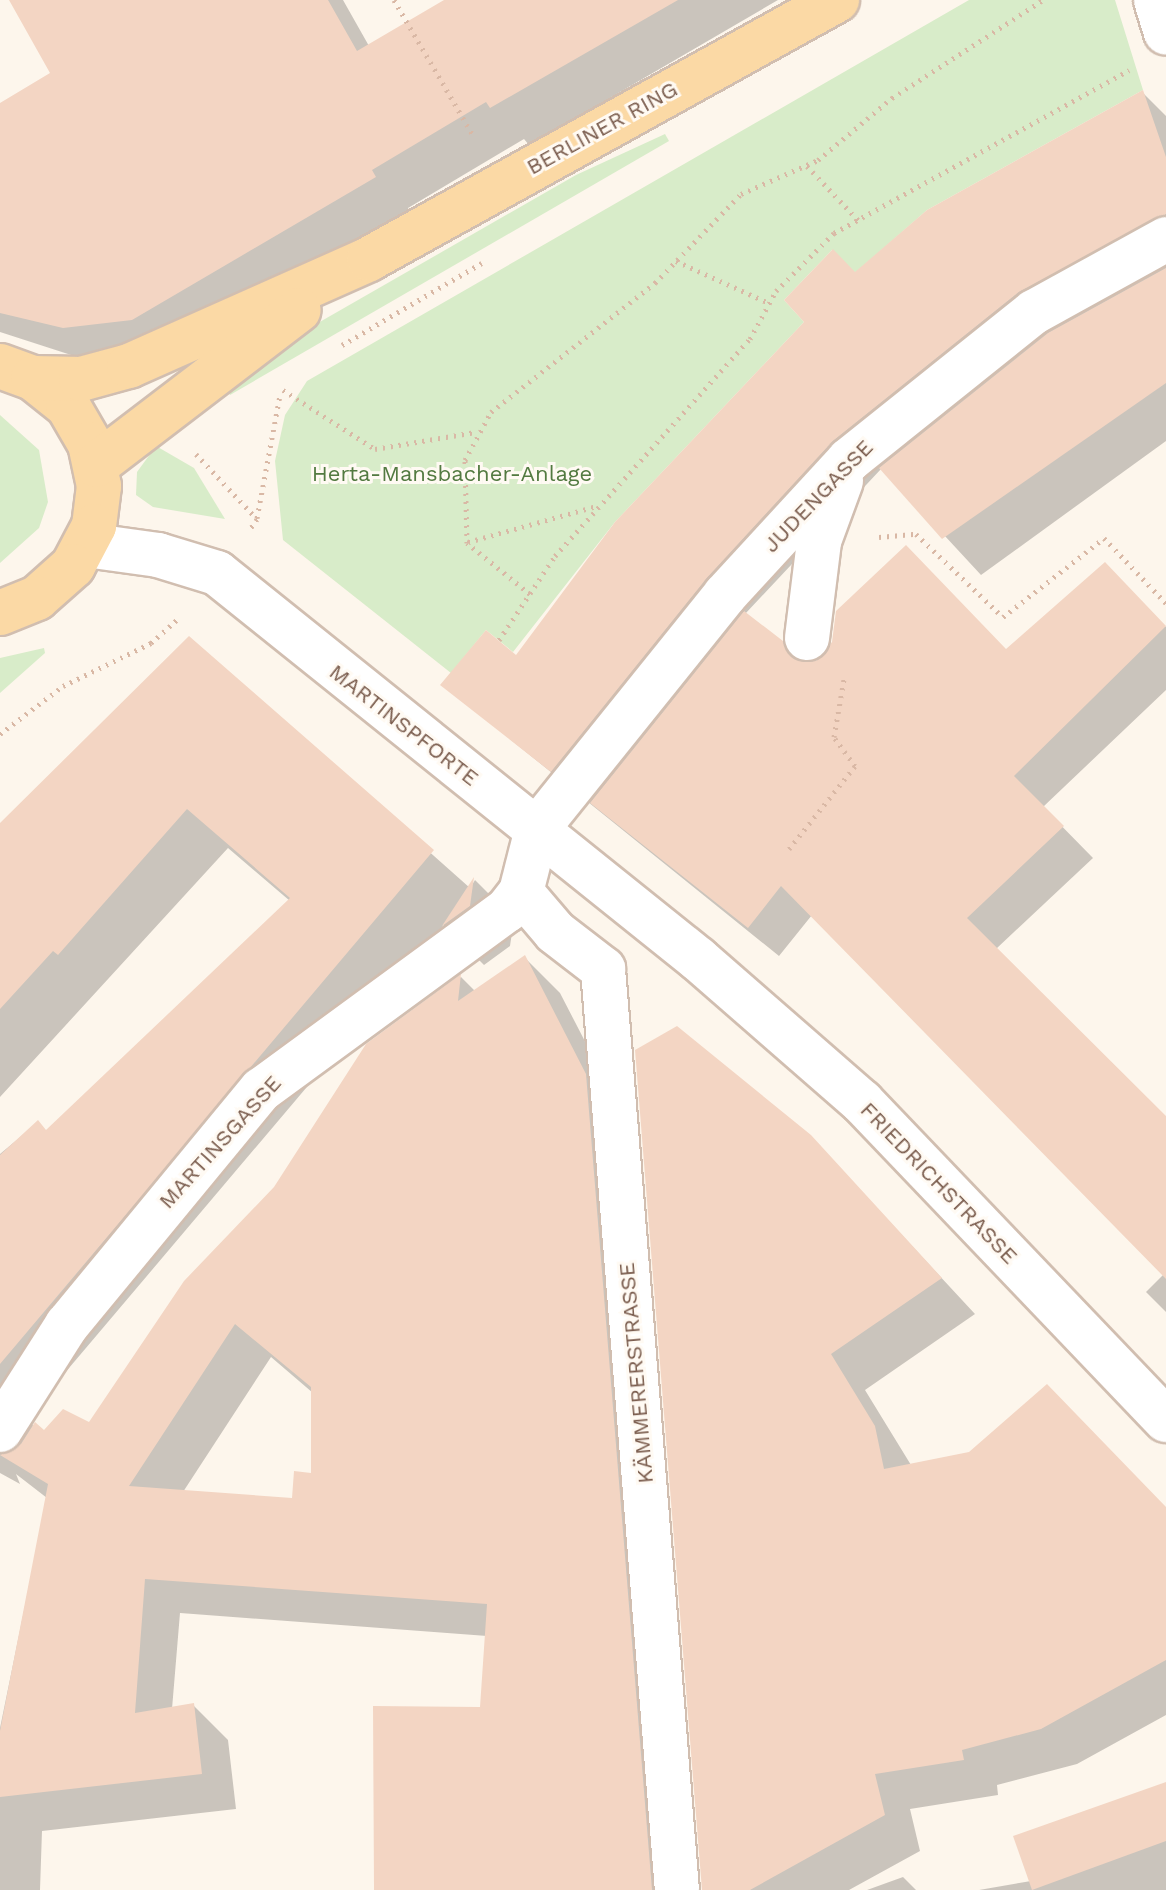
<!DOCTYPE html>
<meta charset="utf-8">
<style>
body{margin:0}
#map{position:relative;width:1166px;height:1890px;overflow:hidden;background:#fdf6ec;font-family:"Work Sans",sans-serif}
div>[style]{position:absolute}
.green>*{inset:0;background:#d8ecc9}
.shadow>*{inset:0;background:#0003}
.building>*{inset:0;background:#f3d5c3}
.path>*{height:5px;margin-top:-2.5px;transform-origin:0;background:repeating-linear-gradient(90deg,#d9b8a5 0 2px,transparent 0 8px)}
.roads{filter:drop-shadow(2px 0 #d1beb0) drop-shadow(-2px 0 #d1beb0) drop-shadow(0 2px #d1beb0) drop-shadow(0 -2px #d1beb0)}
.minor>*{height:44px;margin:-22px;padding:0 22px;transform-origin:22px;border-radius:22px;background:#fff}
.major>*{height:44px;margin:-22px;padding:0 22px;transform-origin:22px;border-radius:22px;background:#fbd9a5}
span{translate:-50% -50%;white-space:nowrap;text-align:center;line-height:1.15;-webkit-text-stroke:6px #fffaf3;paint-order:stroke}
.street-label{font-size:22px;color:#7a5c4d}
.park-label{font-size:22px;color:#537a41}
</style>
<div id="map">
<div class="green">
<i style="clip-path:polygon(969px 0,1115px 0,1143px 90px,927px 210px,855px 273px,832px 250px,784px 300px,804px 322px,615px 522px,513px 652px,486px 630px,451px 673px,283px 540px,275px 461px,285px 415px,307px 381px)"></i>
<i style="clip-path:polygon(665px 134px,669px 141px,230px 395px,225px 385px,304px 331px,576px 175px)"></i>
<i style="clip-path:polygon(0 415px,39px 450px,48px 502px,39px 528px,0 563px)"></i>
<i style="clip-path:polygon(156px 446px,194px 468px,225px 519px,153px 507px,136px 495px,137px 472px)"></i>
<i style="clip-path:polygon(44px 648px,45px 653px,0 693px,0 658px)"></i>
</div>
<div class="shadow">
<i style="clip-path:polygon(11px 0,343px 0,369px 46px,448px 0,778px 0,529px 145px,524px 139px,408px 208px,412px 216px,102px 365px,0 332px,0 105px,53px 73px)"></i>
<i style="clip-path:polygon(1143px 93px,1166px 116px,1166px 441px,981px 575px,882px 468px,745px 614px,801px 661px,817px 663px,1007px 652px,1135px 595px,1166px 627px,1166px 690px,1043px 807px,1093px 858px,996px 949px,1166px 1121px,1166px 1312px,1146px 1292px,1164px 1274px,812px 915px,779px 956px,443px 685px,517px 658px,855px 275px)"></i>
<i style="clip-path:polygon(evenodd,190px 639px,470px 888px,475px 880px,514px 919px,510px 946px,484px 965px,444px 925px,25px 1420px,44px 1433px,89px 1424px,275px 1188px,368px 1045px,461px 977px,475px 991px,525px 958px,560px 993px,621px 1111px,684px 1890px,377px 1890px,482px 1709px,487px 1636px,180px 1613px,172px 1709px,193px 1705px,228px 1740px,236px 1809px,42px 1831px,40px 1890px,0 1890px,0 1728px,47px 1498px,16px 1474px,20px 1484px,0 1473px,0 1154px,37px 1123px,46px 1132px,290px 901px,228px 848px,0 1097px,0 826px,190px 639px,271px 1357px,313px 1393px,313px 1475px,294px 1500px,183px 1492px,271px 1357px)"></i>
<i style="clip-path:polygon(810px 1136px,975px 1314px,865px 1390px,911px 1465px,1166px 1508px,1166px 1715px,1077px 1764px,997px 1785px,998px 1795px,910px 1809px,920px 1851px,849px 1890px,703px 1890px)"></i>
<i style="clip-path:polygon(1166px 1787px,1166px 1890px,979px 1890px,1031px 1881px)"></i>
<i style="clip-path:polygon(903px 1877px,916px 1890px,867px 1890px)"></i>
</div>
<div class="building">
<i style="clip-path:polygon(9px 0,328px 0,357px 51px,444px 0,678px 0,490px 108px,486px 102px,372px 170px,376px 177px,132px 320px,63px 328px,0 313px,0 103px,50px 73px)"></i>
<i style="clip-path:polygon(1143px 90px,1166px 157px,1166px 214px,1019px 292px,833px 441px,707px 578px,551px 772px,440px 685px,486px 630px,516px 655px,615px 522px,804px 322px,784px 300px,833px 249px,855px 272px,927px 210px)"></i>
<i style="clip-path:polygon(1166px 268px,1166px 383px,942px 539px,879px 468px,1048px 333px)"></i>
<i style="clip-path:polygon(906px 545px,1006px 649px,1105px 562px,1166px 626px,1014px 776px,1064px 826px,967px 918px,1166px 1116px,1166px 1279px,781px 886px,748px 928px,590px 803px,744px 611px,783px 641px,793px 658px,816px 661px,832px 642px,836px 611px)"></i>
<i style="clip-path:polygon(189px 636px,434px 850px,0 1364px,0 1155px,38px 1120px,46px 1130px,290px 898px,187px 809px,58px 955px,53px 951px,0 1009px,0 823px)"></i>
<i style="clip-path:polygon(474px 877px,470px 906px,442px 926px)"></i>
<i style="clip-path:polygon(evenodd,525px 955px,586px 1074px,652px 1890px,374px 1890px,373px 1706px,480px 1707px,487px 1604px,145px 1579px,135px 1713px,194px 1703px,202px 1774px,0 1797px,0 1731px,48px 1484px,0 1455px,21px 1444px,35px 1422px,44px 1430px,63px 1409px,89px 1422px,184px 1281px,274px 1187px,366px 1044px,461px 974px,458px 1001px,525px 955px,235px 1324px,311px 1387px,311px 1473px,294px 1471px,292px 1498px,129px 1486px,235px 1324px)"></i>
<i style="clip-path:polygon(677px 1026px,811px 1135px,942px 1278px,831px 1354px,875px 1426px,884px 1469px,969px 1452px,1047px 1384px,1166px 1507px,1166px 1660px,1041px 1729px,962px 1750px,964px 1760px,875px 1774px,885px 1815px,750px 1890px,702px 1890px,635px 1050px)"></i>
<i style="clip-path:polygon(1166px 1782px,1166px 1841px,1032px 1890px,1013px 1836px)"></i>
</div>
<div class="path">
<i style="left:394px;top:0;width:159px;rotate:59.7deg"></i>
<i style="left:807px;top:166px;width:76px;rotate:46.6deg"></i>
<i style="left:676px;top:261px;width:102px;rotate:24.3deg"></i>
<i style="left:342px;top:345px;width:162px;rotate:-30.4deg"></i>
<i style="left:283px;top:390px;width:109px;rotate:32.7deg"></i>
<i style="left:375px;top:449px;width:102px;rotate:-9.6deg"></i>
<i style="left:196px;top:454px;width:89px;rotate:46.8deg"></i>
<i style="left:257px;top:519px;width:12px;rotate:125deg"></i>
<i style="left:257px;top:518px;width:125px;rotate:-79.4deg"></i>
<i style="left:879px;top:537px;width:37px;rotate:-5deg"></i>
<i style="left:916px;top:534px;width:120px;rotate:43.7deg"></i>
<i style="left:1003px;top:617px;width:128px;rotate:-38deg"></i>
<i style="left:1104px;top:538px;width:90px;rotate:46.4deg"></i>
<i style="left:468px;top:542px;width:134px;rotate:-15.6deg"></i>
<i style="left:530px;top:594px;width:81px;rotate:-141deg"></i>
<i style="left:467px;top:543px;width:83px;rotate:-91.4deg"></i>
<i style="left:465px;top:460px;width:55px;rotate:-61.6deg"></i>
<i style="left:491px;top:412px;width:209px;rotate:-38.2deg"></i>
<i style="left:655px;top:283px;width:124px;rotate:-46deg"></i>
<i style="left:741px;top:194px;width:84px;rotate:-23.8deg"></i>
<i style="left:818px;top:160px;width:97px;rotate:-40deg"></i>
<i style="left:892px;top:98px;width:180px;rotate:-33deg"></i>
<i style="left:499px;top:640px;width:101px;rotate:-56.3deg"></i>
<i style="left:555px;top:556px;width:292px;rotate:-48.1deg"></i>
<i style="left:750px;top:339px;width:55px;rotate:-61.6deg"></i>
<i style="left:776px;top:291px;width:82px;rotate:-45deg"></i>
<i style="left:834px;top:233px;width:337px;rotate:-28.9deg"></i>
<i style="left:0;top:734px;width:79px;rotate:-37.3deg"></i>
<i style="left:63px;top:686px;width:98px;rotate:-26deg"></i>
<i style="left:151px;top:643px;width:38px;rotate:-42deg"></i>
<i style="left:789px;top:849px;width:106px;rotate:-51.5deg"></i>
<i style="left:855px;top:766px;width:36px;rotate:-126deg"></i>
<i style="left:834px;top:737px;width:59px;rotate:-80.2deg"></i>
</div>
<div class="roads">
<div class="minor">
<i style="left:1156px;top:0;width:34px;rotate:73deg"></i>
<i style="left:86px;top:545px;width:73px;rotate:7.9deg"></i>
<i style="left:158px;top:555px;width:62px;rotate:17deg"></i>
<i style="left:217px;top:573px;width:617px;rotate:38.75deg"></i>
<i style="left:698px;top:959px;width:218px;rotate:41.1deg"></i>
<i style="left:862px;top:1102px;width:440px;rotate:46.3deg"></i>
<i style="left:807px;top:638px;width:98px;rotate:-82.9deg"></i>
<i style="left:819px;top:541px;width:64px;rotate:-69.9deg"></i>
<i style="left:521px;top:892px;width:52px;rotate:49.6deg"></i>
<i style="left:555px;top:932px;width:61px;rotate:37.6deg"></i>
<i style="left:603px;top:969px;width:924px;rotate:85.41deg"></i>
<i style="left:0;top:1430px;width:125px;rotate:-57.5deg"></i>
<i style="left:67px;top:1325px;width:305px;rotate:-50.5deg"></i>
<i style="left:261px;top:1090px;width:305px;rotate:-36.2deg"></i>
<i style="left:507px;top:910px;width:23px;rotate:-52deg"></i>
<i style="left:521px;top:892px;width:65px;rotate:-75.7deg"></i>
<i style="left:537px;top:829px;width:300px;rotate:-51.2deg"></i>
<i style="left:725px;top:595px;width:183px;rotate:-47.4deg"></i>
<i style="left:849px;top:460px;width:237px;rotate:-38.7deg"></i>
<i style="left:1034px;top:312px;width:151px;rotate:-28.9deg"></i>
</div>
<div class="major">
<i style="left:0;top:366px;width:35px;rotate:20deg"></i>
<i style="left:33px;top:378px;width:45px;rotate:38.7deg"></i>
<i style="left:68px;top:406px;width:44px;rotate:59.9deg"></i>
<i style="left:90px;top:444px;width:43px;rotate:77.9deg"></i>
<i style="left:99px;top:486px;width:40px;rotate:97.1deg"></i>
<i style="left:94px;top:526px;width:45px;rotate:117.7deg"></i>
<i style="left:73px;top:566px;width:48px;rotate:138.4deg"></i>
<i style="left:37px;top:598px;width:40px;rotate:158deg"></i>
<i style="left:33px;top:378px;width:48px;rotate:1.2deg"></i>
<i style="left:81px;top:379px;width:50px;rotate:-15.2deg"></i>
<i style="left:129px;top:366px;width:263px;rotate:-24deg"></i>
<i style="left:369px;top:259px;width:535px;rotate:-28.96deg"></i>
<i style="left:96px;top:465px;width:255px;rotate:-37.4deg"></i>
</div>
</div>
<div class="street-label">
<span style="left:602px;top:128px;rotate:-29deg">BERLINER RING</span>
<span style="left:818px;top:496px;rotate:-46deg">JUDENGASSE</span>
<span style="left:404px;top:725px;rotate:38deg">MARTINSPFORTE</span>
<span style="left:220px;top:1142px;rotate:-48deg">MARTINSGASSE</span>
<span style="left:939px;top:1183px;rotate:46deg">FRIEDRICHSTRASSE</span>
<span style="left:636px;top:1373px;rotate:-95deg">KÄMMERERSTRASSE</span>
</div>
<div class="park-label">
<span style="left:452px;top:474px">Herta-Mansbacher-Anlage</span>
</div>
</div>
